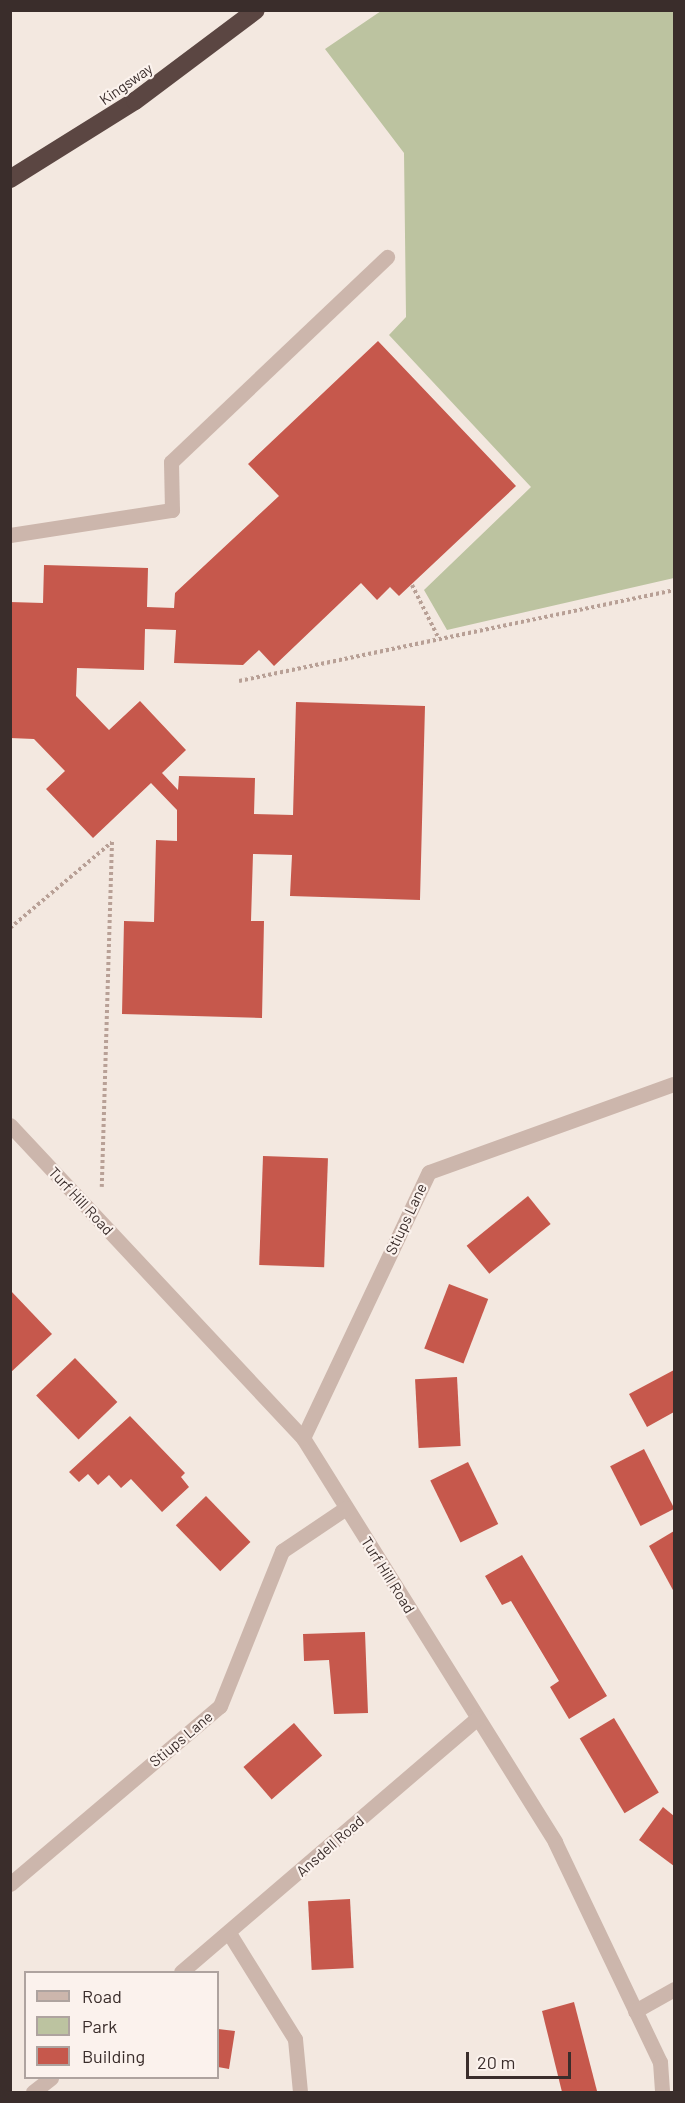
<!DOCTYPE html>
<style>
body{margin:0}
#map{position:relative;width:685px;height:2103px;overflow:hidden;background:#f3e8e0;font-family:Barlow,sans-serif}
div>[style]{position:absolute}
.green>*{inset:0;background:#bcc3a0}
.building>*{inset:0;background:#c6584c;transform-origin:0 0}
.path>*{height:4px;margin-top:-2px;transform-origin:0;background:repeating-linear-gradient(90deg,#b8a096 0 3px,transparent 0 6px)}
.minor>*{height:15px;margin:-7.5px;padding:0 7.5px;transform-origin:7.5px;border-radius:7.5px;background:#ccb6ac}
.highway>*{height:18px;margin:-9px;padding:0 9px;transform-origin:9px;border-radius:9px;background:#5b4642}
span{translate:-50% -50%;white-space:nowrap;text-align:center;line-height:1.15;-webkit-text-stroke:4.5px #fbf2ed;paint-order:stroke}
.street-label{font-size:15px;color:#3a2d2b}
.frame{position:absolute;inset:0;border:12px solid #3a2d2b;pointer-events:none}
.legend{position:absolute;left:24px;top:1971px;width:195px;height:108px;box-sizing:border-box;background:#fbf2ed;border:2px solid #aea39f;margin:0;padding:8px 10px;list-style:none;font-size:18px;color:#3a2d2b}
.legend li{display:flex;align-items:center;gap:12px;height:30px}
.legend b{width:30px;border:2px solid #aea39f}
.scale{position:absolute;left:466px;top:2052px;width:105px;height:27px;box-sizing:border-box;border:3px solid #3a2d2b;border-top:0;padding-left:8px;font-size:18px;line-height:21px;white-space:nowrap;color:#3a2d2b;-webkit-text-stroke:4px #fbf2ed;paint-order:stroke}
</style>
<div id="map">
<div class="green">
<i style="clip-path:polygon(381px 11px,674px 11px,674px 578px,447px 630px,424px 590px,531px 487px,389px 335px,406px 317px,404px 153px,325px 49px)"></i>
</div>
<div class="building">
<i style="clip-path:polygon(378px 341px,516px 486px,399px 596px,390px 587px,377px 600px,361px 583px,274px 666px,259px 650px,243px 665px,174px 663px,176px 630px,145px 629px,144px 670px,77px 668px,76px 696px,109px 730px,140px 701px,186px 750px,162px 773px,178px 790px,179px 776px,255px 778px,254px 814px,293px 815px,296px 702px,425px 706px,420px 900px,290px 896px,292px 855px,253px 854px,251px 921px,264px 921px,262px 1018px,122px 1014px,124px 921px,154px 922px,156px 840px,177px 841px,177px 810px,151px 783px,93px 838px,46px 789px,65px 771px,34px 739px,10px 738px,10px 602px,43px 603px,44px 565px,148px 568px,147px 607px,174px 608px,175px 593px,279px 496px,248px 464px)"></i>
<i style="left:263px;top:1156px;width:65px;height:109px;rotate:2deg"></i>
<i style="left:528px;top:1196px;width:36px;height:79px;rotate:51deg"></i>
<i style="left:449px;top:1284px;width:42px;height:69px;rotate:21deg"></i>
<i style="clip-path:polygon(10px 1290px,52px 1334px,10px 1373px)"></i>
<i style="left:75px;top:1358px;width:61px;height:54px;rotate:46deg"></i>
<i style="clip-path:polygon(674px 1370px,674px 1412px,647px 1427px,629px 1394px)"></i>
<i style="left:457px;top:1377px;width:69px;height:42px;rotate:87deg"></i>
<i style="clip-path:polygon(130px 1416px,185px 1473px,181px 1477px,189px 1487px,162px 1512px,131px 1479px,121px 1488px,109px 1475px,98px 1485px,88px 1474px,79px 1482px,69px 1472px)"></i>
<i style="left:644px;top:1449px;width:67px;height:38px;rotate:63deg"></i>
<i style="left:468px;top:1462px;width:69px;height:42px;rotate:64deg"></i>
<i style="left:206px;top:1496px;width:64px;height:42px;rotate:46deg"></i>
<i style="clip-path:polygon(674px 1531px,674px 1592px,649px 1546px)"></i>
<i style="clip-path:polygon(522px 1555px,607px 1696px,569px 1719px,550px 1687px,559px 1681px,511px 1601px,502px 1605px,485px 1576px)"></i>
<i style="clip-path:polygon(365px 1632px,368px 1713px,334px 1714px,329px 1660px,304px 1661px,303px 1634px)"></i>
<i style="left:614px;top:1718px;width:87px;height:40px;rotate:59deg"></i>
<i style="left:294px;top:1723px;width:43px;height:67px;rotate:49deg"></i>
<i style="clip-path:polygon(663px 1807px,674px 1816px,674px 1866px,639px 1840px)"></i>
<i style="left:350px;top:1899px;width:69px;height:42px;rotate:87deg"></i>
<i style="clip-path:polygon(574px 2002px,597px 2091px,591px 2092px,562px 2092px,542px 2011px)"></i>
<i style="clip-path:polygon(218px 2029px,235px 2031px,229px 2069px,218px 2067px)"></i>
</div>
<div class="path">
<i style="left:412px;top:585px;width:60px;rotate:63.4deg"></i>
<i style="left:239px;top:681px;width:444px;rotate:-11.8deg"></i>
<i style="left:10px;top:928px;width:133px;rotate:-40.1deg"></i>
<i style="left:112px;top:842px;width:345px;rotate:91.7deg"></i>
</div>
<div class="minor">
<i style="left:10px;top:535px;width:164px;rotate:-8.8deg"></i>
<i style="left:172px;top:510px;width:48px;rotate:-91.2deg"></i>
<i style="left:171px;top:462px;width:298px;rotate:-43.5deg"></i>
<i style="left:10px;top:1125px;width:429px;rotate:46.9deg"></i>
<i style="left:303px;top:1438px;width:476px;rotate:58deg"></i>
<i style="left:555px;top:1842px;width:244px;rotate:64.5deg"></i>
<i style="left:660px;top:2062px;width:30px;rotate:86deg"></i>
<i style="left:303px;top:1438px;width:294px;rotate:-64.7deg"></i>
<i style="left:429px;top:1172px;width:260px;rotate:-19.8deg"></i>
<i style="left:10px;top:1884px;width:275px;rotate:-40.3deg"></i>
<i style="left:220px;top:1706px;width:167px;rotate:-68.2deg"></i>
<i style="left:282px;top:1551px;width:77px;rotate:-33.9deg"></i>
<i style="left:229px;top:1933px;width:125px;rotate:58.1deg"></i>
<i style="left:295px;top:2039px;width:53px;rotate:84.6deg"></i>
<i style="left:181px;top:1972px;width:390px;rotate:-40.6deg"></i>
<i style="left:635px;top:2011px;width:45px;rotate:-29.4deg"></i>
<i style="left:33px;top:2092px;width:23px;rotate:-38deg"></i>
</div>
<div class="highway">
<i style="left:10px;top:179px;width:147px;rotate:-32deg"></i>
<i style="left:135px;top:101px;width:151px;rotate:-36.9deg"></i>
</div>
<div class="street-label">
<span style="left:126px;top:84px;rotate:-35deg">Kingsway</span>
<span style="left:81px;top:1201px;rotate:47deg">Turf Hill Road</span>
<span style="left:406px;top:1219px;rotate:-65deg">Stiups Lane</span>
<span style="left:388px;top:1575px;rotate:58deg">Turf Hill Road</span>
<span style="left:181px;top:1739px;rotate:-40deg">Stiups Lane</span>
<span style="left:330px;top:1846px;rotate:-41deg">Ansdell Road</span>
</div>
<div class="frame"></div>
<ul class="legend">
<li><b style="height:8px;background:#ccb6ac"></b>Road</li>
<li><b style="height:16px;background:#bcc3a0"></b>Park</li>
<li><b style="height:16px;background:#c6584c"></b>Building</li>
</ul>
<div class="scale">20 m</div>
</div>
